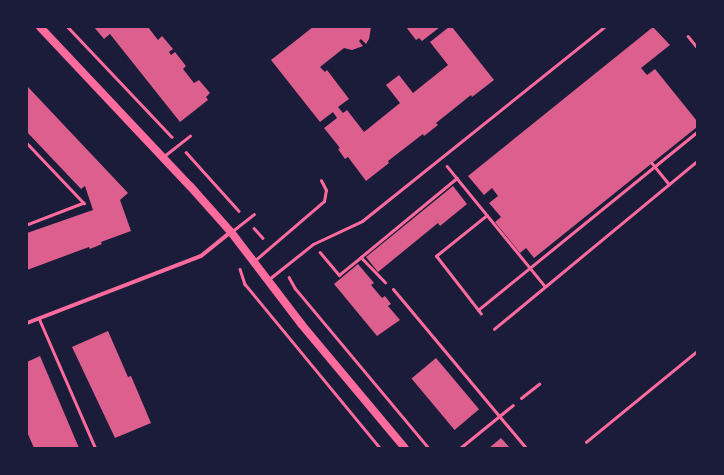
<!DOCTYPE html>
<style>
body{margin:0}
#map{position:relative;width:724px;height:475px;overflow:hidden;background:#1b1b3a;font-family:"Titillium Web",sans-serif}
div>[style]{position:absolute}
.building>*{inset:0;background:#dd5f8e;transform-origin:0 0}
.path>*{height:2.5px;margin:-1.25px;padding:0 1.25px;transform-origin:1.25px;border-radius:1.25px;background:#ff6b9d}
.service>*{height:3px;margin:-1.5px;padding:0 1.5px;transform-origin:1.5px;border-radius:1.5px;background:#ff6b9d}
.minor>*{height:4px;margin:-2px;padding:0 2px;transform-origin:2px;border-radius:2px;background:#ff6b9d}
.secondary>*{height:8px;margin:-4px;padding:0 4px;transform-origin:4px;border-radius:4px;background:#ff6b9d}
span{translate:-50% -50%;white-space:nowrap;text-align:center;line-height:1.15;-webkit-text-stroke:3.5px #1b1b3a;paint-order:stroke}
.frame{position:absolute;inset:0;border:28px solid #1b1b3a;pointer-events:none}
</style>
<div id="map">
<div class="building">
<i style="clip-path:polygon(94px 27px,148px 27px,158px 40px,162px 36px,173px 49px,169px 52px,171px 55px,175px 52px,186px 66px,183px 69px,194px 83px,199px 80px,210px 93px,206px 97px,208px 100px,180px 122px,110px 34px,104px 39px)"></i>
<i style="clip-path:polygon(313px 27px,371px 27px,369px 39px,366px 44px,361px 39px,359px 41px,363px 46px,352px 50px,344px 48px,320px 67px,325px 72px,327px 70px,349px 99px,338px 107px,343px 113px,347px 110px,364px 132px,400px 103px,386px 85px,399px 75px,413px 93px,448px 65px,430px 42px,449px 27px,452px 27px,494px 80px,472px 97px,471px 95px,436px 123px,438px 125px,424px 136px,423px 134px,388px 161px,389px 163px,366px 181px,348px 157px,345px 159px,338px 149px,340px 148px,324px 128px,337px 118px,333px 112px,320px 122px,271px 60px)"></i>
<i style="clip-path:polygon(406px 27px,440px 27px,422px 41px,419px 38px,416px 40px)"></i>
<i style="clip-path:polygon(653px 27px,670px 45px,641px 68px,647px 75px,655px 69px,697px 121px,697px 127px,534px 258px,526px 248px,520px 253px,495px 222px,501px 217px,489px 203px,498px 196px,492px 188px,484px 195px,468px 176px)"></i>
<i style="clip-path:polygon(27px 86px,128px 193px,120px 200px,131px 231px,101px 242px,102px 244px,90px 249px,89px 247px,27px 270px,27px 233px,93px 210px,85px 186px,81px 189px,27px 132px)"></i>
<i style="clip-path:polygon(453px 186px,467px 204px,440px 226px,438px 223px,378px 272px,366px 257px)"></i>
<i style="clip-path:polygon(358px 264px,374px 283px,371px 285px,382px 298px,385px 296px,391px 304px,388px 306px,400px 320px,377px 336px,334px 284px)"></i>
<i style="clip-path:polygon(108px 331px,128px 377px,131px 376px,151px 423px,115px 438px,72px 347px)"></i>
<i style="clip-path:polygon(40px 356px,79px 448px,34px 448px,27px 432px,27px 362px)"></i>
<i style="left:436px;top:358px;width:67px;height:32px;rotate:50deg"></i>
<i style="clip-path:polygon(501px 438px,510px 448px,489px 448px)"></i>
</div>
<div class="path">
<i style="left:68px;top:27px;width:151px;rotate:46.6deg"></i>
<i style="left:688px;top:36px;width:14px;rotate:51deg"></i>
<i style="left:27px;top:143px;width:83px;rotate:46.5deg"></i>
<i style="left:84px;top:203px;width:61px;rotate:158.9deg"></i>
<i style="left:186px;top:152px;width:79px;rotate:48.1deg"></i>
<i style="left:652px;top:163px;width:27px;rotate:51deg"></i>
<i style="left:447px;top:166px;width:155px;rotate:50.8deg"></i>
<i style="left:254px;top:228px;width:13px;rotate:48deg"></i>
<i style="left:320px;top:252px;width:30px;rotate:50deg"></i>
<i style="left:339px;top:275px;width:28px;rotate:-39deg"></i>
<i style="left:361px;top:257px;width:35px;rotate:46deg"></i>
<i style="left:361px;top:257px;width:124px;rotate:-39.5deg"></i>
<i style="left:240px;top:269px;width:16px;rotate:72deg"></i>
<i style="left:245px;top:284px;width:212px;rotate:50.5deg"></i>
<i style="left:289px;top:277px;width:13px;rotate:61deg"></i>
<i style="left:295px;top:288px;width:209px;rotate:50.1deg"></i>
<i style="left:478px;top:310px;width:68px;rotate:-127.9deg"></i>
<i style="left:436px;top:256px;width:65px;rotate:-38.8deg"></i>
<i style="left:481px;top:314px;width:5px;rotate:-127deg"></i>
<i style="left:478px;top:310px;width:282px;rotate:-39.1deg"></i>
<i style="left:494px;top:329px;width:264px;rotate:-39.6deg"></i>
<i style="left:521px;top:398px;width:23px;rotate:-38deg"></i>
<i style="left:586px;top:442px;width:144px;rotate:-39.3deg"></i>
</div>
<div class="service">
<i style="left:164px;top:156px;width:33px;rotate:-38deg"></i>
<i style="left:231px;top:232px;width:29px;rotate:-38deg"></i>
<i style="left:254px;top:261px;width:92px;rotate:-40.6deg"></i>
<i style="left:324px;top:201px;width:11px;rotate:-80deg"></i>
<i style="left:326px;top:190px;width:11px;rotate:-117deg"></i>
<i style="left:269px;top:279px;width:56px;rotate:-38.5deg"></i>
<i style="left:313px;top:244px;width:54px;rotate:-25.1deg"></i>
<i style="left:362px;top:221px;width:310px;rotate:-38.7deg"></i>
<i style="left:393px;top:289px;width:207px;rotate:50.1deg"></i>
<i style="left:39px;top:319px;width:141px;rotate:66.5deg"></i>
<i style="left:460px;top:448px;width:68px;rotate:-39.1deg"></i>
</div>
<div class="minor">
<i style="left:27px;top:323px;width:186px;rotate:-21.1deg"></i>
<i style="left:201px;top:256px;width:38px;rotate:-39deg"></i>
</div>
<div class="secondary">
<i style="left:40px;top:27px;width:219px;rotate:46.7deg"></i>
<i style="left:190px;top:186px;width:62px;rotate:48.3deg"></i>
<i style="left:231px;top:232px;width:117px;rotate:52.6deg"></i>
<i style="left:302px;top:325px;width:160px;rotate:50.1deg"></i>
</div>
<div class="frame"></div>
</div>
